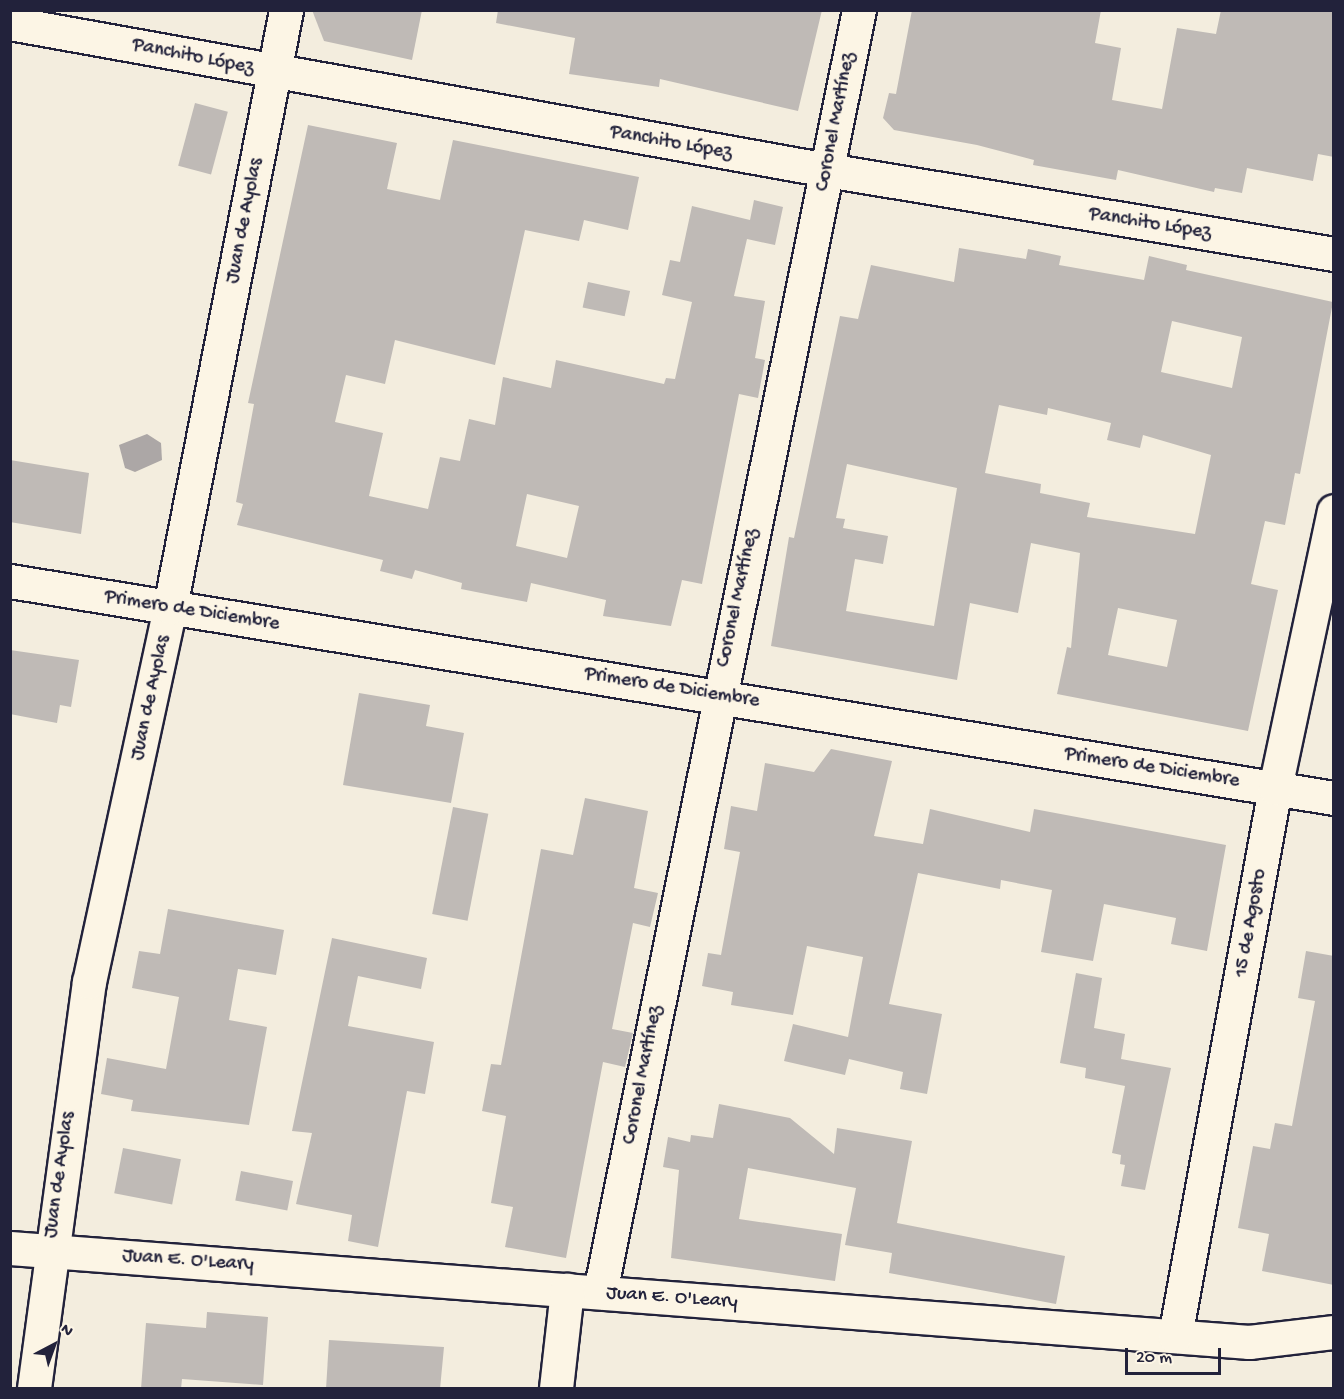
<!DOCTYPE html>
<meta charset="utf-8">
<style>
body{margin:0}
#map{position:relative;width:1344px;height:1399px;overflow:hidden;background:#f3edde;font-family:"Gochi Hand",sans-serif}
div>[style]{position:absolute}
.water>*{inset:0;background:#aca7a6}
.building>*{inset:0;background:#bfbab6;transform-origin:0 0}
.roads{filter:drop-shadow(2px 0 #22223b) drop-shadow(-2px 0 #22223b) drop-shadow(0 2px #22223b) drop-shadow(0 -2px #22223b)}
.street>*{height:33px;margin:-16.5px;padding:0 16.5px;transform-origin:16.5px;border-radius:16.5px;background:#fcf5e5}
span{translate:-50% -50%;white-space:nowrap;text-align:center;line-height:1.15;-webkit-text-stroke:5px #fcf5e5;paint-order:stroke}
.street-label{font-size:20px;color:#22223b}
.frame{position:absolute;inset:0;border:12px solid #22223b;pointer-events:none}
.north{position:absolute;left:24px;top:1315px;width:60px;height:60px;-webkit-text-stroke:4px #fcf5e5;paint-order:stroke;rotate:41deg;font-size:16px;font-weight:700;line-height:24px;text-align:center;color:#22223b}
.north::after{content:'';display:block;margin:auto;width:21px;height:27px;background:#22223b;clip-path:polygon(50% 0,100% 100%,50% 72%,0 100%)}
.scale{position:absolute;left:1125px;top:1348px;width:96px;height:27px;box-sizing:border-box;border:3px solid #22223b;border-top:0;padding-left:8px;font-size:18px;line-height:21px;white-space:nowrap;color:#22223b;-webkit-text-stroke:4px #fcf5e5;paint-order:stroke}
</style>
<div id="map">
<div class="water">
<i style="clip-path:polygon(147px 434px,161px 443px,162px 460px,135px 472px,125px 468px,119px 445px)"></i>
</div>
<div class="building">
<i style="clip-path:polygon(312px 10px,422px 10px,412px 60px,324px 41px)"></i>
<i style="clip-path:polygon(498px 10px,822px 10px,798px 111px,660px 79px,659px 87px,569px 74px,575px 38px,496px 23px)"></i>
<i style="clip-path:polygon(912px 10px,1101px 10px,1095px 43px,1121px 48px,1112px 100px,1162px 109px,1177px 28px,1216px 34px,1221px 10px,1334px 10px,1334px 157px,1318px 154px,1313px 181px,1247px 168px,1242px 193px,1215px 188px,1214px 192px,1118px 170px,1116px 180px,1033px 165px,1034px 160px,977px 145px,894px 130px,883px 118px,889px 93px,896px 94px)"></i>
<i style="left:195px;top:103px;width:34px;height:65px;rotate:15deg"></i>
<i style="clip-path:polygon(evenodd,308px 125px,397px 143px,387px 189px,440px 200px,453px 140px,639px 177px,628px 230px,584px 220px,579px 241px,525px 230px,495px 365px,395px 340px,385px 384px,346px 375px,335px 422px,383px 433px,369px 496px,428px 509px,440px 457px,460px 461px,469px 419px,495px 425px,503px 377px,551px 388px,556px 360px,664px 384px,666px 378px,675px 379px,692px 302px,662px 295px,670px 260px,680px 262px,692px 206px,750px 220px,754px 200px,783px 207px,775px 245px,747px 239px,734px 296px,765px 301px,755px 358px,765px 360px,758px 398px,739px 394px,702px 584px,682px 580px,671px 626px,603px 616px,606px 600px,531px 583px,527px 602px,461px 589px,462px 583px,415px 570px,412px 579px,380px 571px,383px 560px,237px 525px,243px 504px,236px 502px,254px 404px,248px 403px,308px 125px,527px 494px,579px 506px,567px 558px,516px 546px,527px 494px)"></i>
<i style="clip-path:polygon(evenodd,959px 248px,1026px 259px,1028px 249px,1061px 256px,1059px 265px,1144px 280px,1149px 256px,1187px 265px,1186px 270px,1333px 302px,1300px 474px,1295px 473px,1285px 525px,1265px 521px,1251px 584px,1278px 590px,1248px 731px,1057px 694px,1067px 647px,1071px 648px,1080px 553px,1031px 543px,1018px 613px,970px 603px,957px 680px,771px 646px,789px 537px,794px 538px,840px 316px,858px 319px,871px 265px,954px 282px,959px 248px,1172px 321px,1242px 337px,1232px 388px,1161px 372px,1172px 321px,959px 248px,999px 405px,1047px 415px,1048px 408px,1111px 423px,1107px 440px,1140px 448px,1143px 435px,1211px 455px,1195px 534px,1087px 517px,1090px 503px,1040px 493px,1041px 484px,985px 473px,999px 405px,959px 248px,847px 464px,957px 488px,934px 626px,846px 611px,855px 559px,883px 564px,888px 536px,843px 528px,845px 519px,836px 518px,847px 464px,959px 248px,1118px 608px,1177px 620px,1167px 667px,1108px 655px,1118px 608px)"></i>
<i style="left:588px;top:282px;width:43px;height:26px;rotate:12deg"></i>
<i style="clip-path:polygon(10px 460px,89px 473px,81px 534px,10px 522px)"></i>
<i style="clip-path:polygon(10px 650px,79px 660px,71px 707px,60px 705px,57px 723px,10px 714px)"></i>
<i style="clip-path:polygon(359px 693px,430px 705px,426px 726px,464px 733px,451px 803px,343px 785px)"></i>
<i style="clip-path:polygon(831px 749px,892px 761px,874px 836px,923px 844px,930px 809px,1030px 832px,1034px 809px,1226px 845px,1207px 951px,1171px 944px,1176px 918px,1104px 904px,1093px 961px,1041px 952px,1052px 890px,1001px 880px,1000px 889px,918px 873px,889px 1004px,942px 1014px,927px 1094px,900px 1089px,903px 1072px,849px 1059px,845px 1075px,784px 1061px,793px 1024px,848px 1037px,863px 957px,807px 946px,793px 1015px,731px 1005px,733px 992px,702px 986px,708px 953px,721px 955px,740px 852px,724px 849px,731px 806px,757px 811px,765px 763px,814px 772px)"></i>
<i style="clip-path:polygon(585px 798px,648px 811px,634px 888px,658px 893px,650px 927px,633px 923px,612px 1029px,633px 1033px,625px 1067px,603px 1062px,566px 1258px,505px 1247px,513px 1207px,491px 1203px,506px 1116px,482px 1111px,491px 1064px,501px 1065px,541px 849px,573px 855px)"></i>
<i style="left:453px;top:807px;width:36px;height:109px;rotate:11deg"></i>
<i style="clip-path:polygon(168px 909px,284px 930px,276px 975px,238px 969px,229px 1020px,267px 1027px,249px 1125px,131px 1111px,133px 1100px,101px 1094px,107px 1058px,166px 1069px,179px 997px,132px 988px,139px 951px,160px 954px)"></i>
<i style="clip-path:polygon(332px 938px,427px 958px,421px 989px,358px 976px,348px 1026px,434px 1042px,425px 1094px,407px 1091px,378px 1247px,348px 1241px,352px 1215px,296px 1204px,312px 1133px,292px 1131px)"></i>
<i style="clip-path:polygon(1306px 951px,1334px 956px,1334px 1285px,1262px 1271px,1269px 1234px,1238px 1228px,1253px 1146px,1270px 1149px,1275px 1123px,1292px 1126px,1315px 1001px,1298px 998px)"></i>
<i style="clip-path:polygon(1076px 973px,1102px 978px,1094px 1028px,1125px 1034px,1121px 1059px,1171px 1068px,1145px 1190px,1121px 1186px,1125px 1165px,1120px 1164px,1121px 1155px,1112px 1153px,1125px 1086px,1085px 1078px,1086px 1068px,1060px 1063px)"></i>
<i style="clip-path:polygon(719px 1104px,790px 1118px,834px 1154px,837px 1128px,912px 1141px,897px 1223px,1065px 1256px,1056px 1304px,889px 1273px,892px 1253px,845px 1245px,856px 1188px,748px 1168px,739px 1219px,842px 1234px,835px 1281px,671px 1258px,679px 1170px,663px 1167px,668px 1137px,690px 1142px,691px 1135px,713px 1138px)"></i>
<i style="left:123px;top:1148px;width:59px;height:46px;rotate:11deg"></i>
<i style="left:241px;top:1171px;width:53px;height:30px;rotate:11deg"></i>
<i style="clip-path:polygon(207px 1312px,268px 1317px,263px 1385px,182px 1379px,181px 1389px,141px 1389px,146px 1323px,206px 1328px)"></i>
<i style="clip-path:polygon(329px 1340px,444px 1347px,440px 1389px,326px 1389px)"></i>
</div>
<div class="roads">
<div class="street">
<i style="left:10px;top:23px;width:830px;rotate:10.2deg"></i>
<i style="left:827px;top:170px;width:514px;rotate:9.41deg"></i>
<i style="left:10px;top:581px;width:1342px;rotate:9.31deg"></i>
<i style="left:10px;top:1248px;width:1243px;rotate:4.34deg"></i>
<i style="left:1249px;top:1342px;width:86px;rotate:-6.7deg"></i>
<i style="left:600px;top:1292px;width:1308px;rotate:-78.58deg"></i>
<i style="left:1175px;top:1336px;width:557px;rotate:-79.66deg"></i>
<i style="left:1275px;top:788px;width:283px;rotate:-78deg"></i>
<i style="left:34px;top:1388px;width:410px;rotate:-82.3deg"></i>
<i style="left:89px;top:982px;width:384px;rotate:-77.8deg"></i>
<i style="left:170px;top:607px;width:608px;rotate:-79deg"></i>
<i style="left:556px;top:1388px;width:99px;rotate:-83.6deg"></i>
</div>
</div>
<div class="street-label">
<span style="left:193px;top:57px;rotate:11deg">Panchito López</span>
<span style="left:836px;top:122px;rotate:-79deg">Coronel Martínez</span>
<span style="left:671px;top:143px;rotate:10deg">Panchito López</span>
<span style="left:245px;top:221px;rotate:-79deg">Juan de Ayolas</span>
<span style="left:1150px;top:224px;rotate:9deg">Panchito López</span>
<span style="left:738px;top:598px;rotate:-78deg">Coronel Martínez</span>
<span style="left:192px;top:611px;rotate:9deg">Primero de Diciembre</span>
<span style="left:672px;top:688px;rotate:9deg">Primero de Diciembre</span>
<span style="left:151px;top:698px;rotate:-78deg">Juan de Ayolas</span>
<span style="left:1152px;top:768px;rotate:9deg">Primero de Diciembre</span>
<span style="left:1251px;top:923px;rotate:-80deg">15 de Agosto</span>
<span style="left:643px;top:1075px;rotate:-79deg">Coronel Martínez</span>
<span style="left:60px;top:1175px;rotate:-82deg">Juan de Ayolas</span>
<span style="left:188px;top:1261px;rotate:4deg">Juan E. O'Leary</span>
<span style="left:672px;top:1298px;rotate:4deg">Juan E. O'Leary</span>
</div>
<div class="frame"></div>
<div class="north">N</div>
<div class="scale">20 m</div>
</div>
